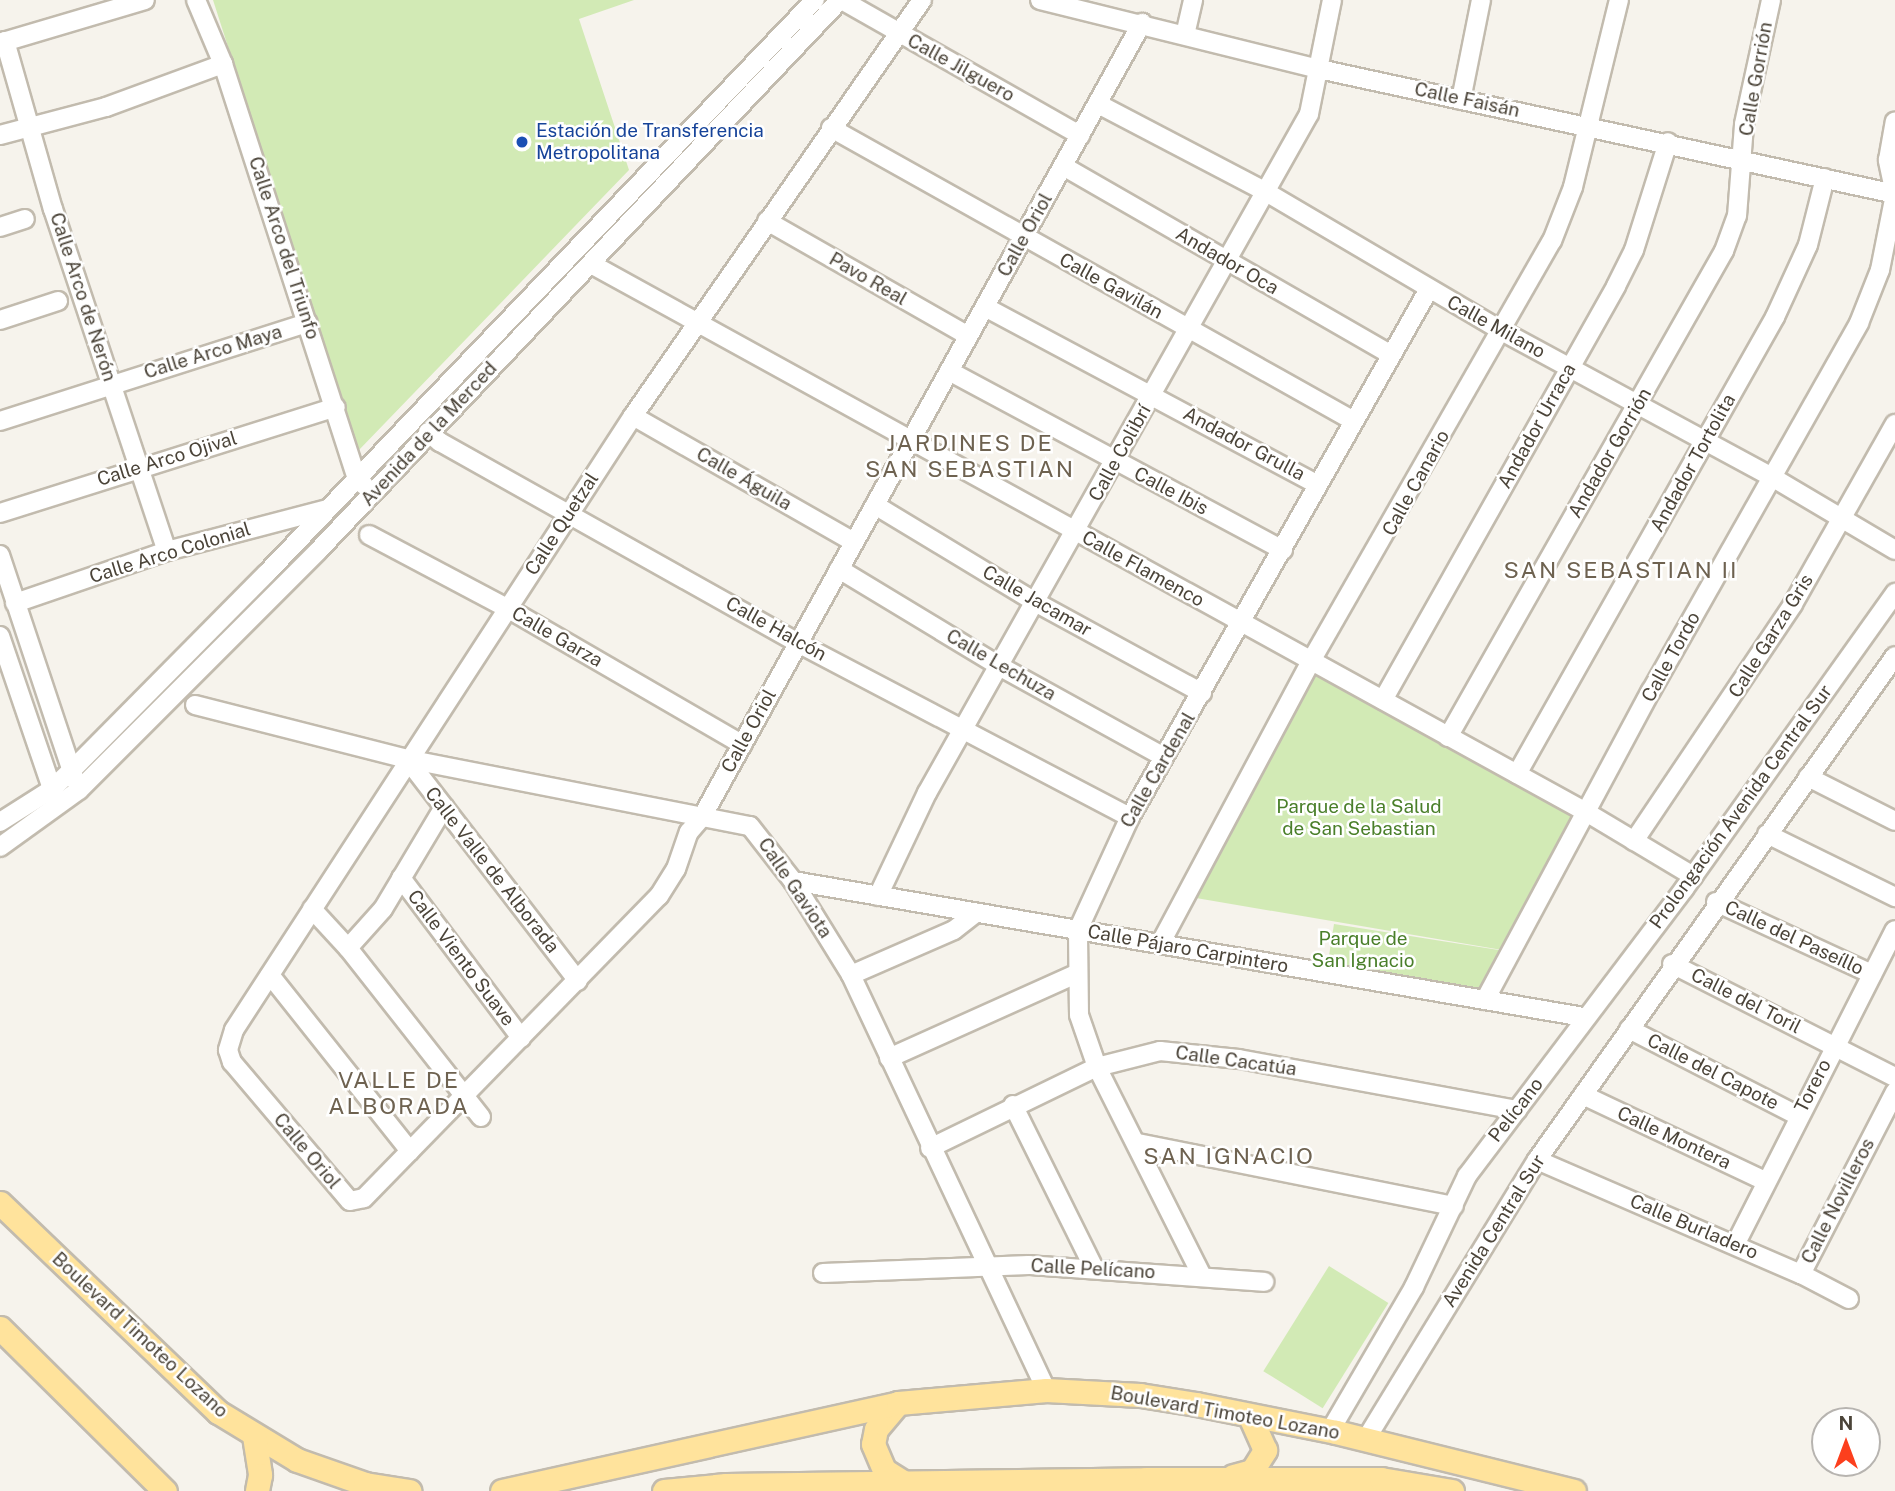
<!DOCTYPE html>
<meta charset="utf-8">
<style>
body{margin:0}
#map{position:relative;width:1895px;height:1491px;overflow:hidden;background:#f6f3ec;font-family:"Public Sans",sans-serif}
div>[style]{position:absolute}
.green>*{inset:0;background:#d2eab5;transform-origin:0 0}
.roads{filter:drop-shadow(2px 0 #c2bbae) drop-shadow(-2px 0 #c2bbae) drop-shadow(0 2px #c2bbae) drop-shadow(0 -2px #c2bbae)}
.minor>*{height:18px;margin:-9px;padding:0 9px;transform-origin:9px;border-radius:9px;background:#fff}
.major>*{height:23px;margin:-11.5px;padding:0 11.5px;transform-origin:11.5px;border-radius:11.5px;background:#ffe39c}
.dots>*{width:19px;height:19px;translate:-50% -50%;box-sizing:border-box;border:4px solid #fff;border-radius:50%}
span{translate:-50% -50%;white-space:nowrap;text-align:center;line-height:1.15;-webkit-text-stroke:5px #fff;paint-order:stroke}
.street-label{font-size:19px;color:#4b4439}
.transit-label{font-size:19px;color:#164399}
.left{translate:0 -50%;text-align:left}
.park-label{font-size:19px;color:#4a7f2a}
.quarter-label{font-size:23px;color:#6e6250;letter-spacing:2px}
.north{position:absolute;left:1811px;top:1407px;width:70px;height:70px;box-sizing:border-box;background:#fff;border:2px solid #b7b4b0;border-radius:50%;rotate:0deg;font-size:19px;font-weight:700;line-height:28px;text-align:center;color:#4b4439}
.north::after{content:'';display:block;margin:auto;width:24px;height:32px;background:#fc3f1d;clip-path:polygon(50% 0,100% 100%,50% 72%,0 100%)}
</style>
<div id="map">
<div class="green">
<i style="clip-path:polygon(213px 0,634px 0,579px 19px,629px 170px,358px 451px)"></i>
<i style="clip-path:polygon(1316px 669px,1573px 817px,1502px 950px,1196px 898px)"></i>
<i style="left:1334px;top:924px;width:170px;height:43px;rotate:9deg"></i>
<i style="left:1329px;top:1266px;width:70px;height:124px;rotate:32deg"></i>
</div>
<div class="roads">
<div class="minor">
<i style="left:196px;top:0;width:69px;rotate:67.1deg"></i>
<i style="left:223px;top:64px;width:435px;rotate:72.1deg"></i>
<i style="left:357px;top:478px;width:10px;rotate:45deg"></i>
<i style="left:842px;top:0;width:274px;rotate:29.6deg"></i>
<i style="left:922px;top:0;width:507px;rotate:124.79deg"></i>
<i style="left:633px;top:416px;width:732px;rotate:123.02deg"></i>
<i style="left:234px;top:1030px;width:21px;rotate:107deg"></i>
<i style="left:228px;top:1050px;width:13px;rotate:72deg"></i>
<i style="left:232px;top:1062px;width:182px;rotate:49.7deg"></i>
<i style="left:350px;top:1201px;width:14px;rotate:-12deg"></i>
<i style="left:364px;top:1198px;width:422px;rotate:-45.7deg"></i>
<i style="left:659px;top:896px;width:32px;rotate:-58deg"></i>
<i style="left:676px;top:869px;width:39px;rotate:-71deg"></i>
<i style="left:689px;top:832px;width:20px;rotate:-49deg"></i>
<i style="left:702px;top:817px;width:908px;rotate:-61.01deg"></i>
<i style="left:1040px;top:0;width:287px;rotate:13.9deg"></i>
<i style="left:1319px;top:69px;width:589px;rotate:12.24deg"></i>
<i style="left:1185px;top:35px;width:36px;rotate:-77deg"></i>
<i style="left:5px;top:41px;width:175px;rotate:74.1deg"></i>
<i style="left:53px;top:209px;width:360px;rotate:71.6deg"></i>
<i style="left:0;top:43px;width:151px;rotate:-16.5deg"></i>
<i style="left:1461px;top:100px;width:102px;rotate:-78.7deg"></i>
<i style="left:1098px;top:104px;width:190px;rotate:27.6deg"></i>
<i style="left:1266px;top:192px;width:272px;rotate:30.5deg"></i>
<i style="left:1500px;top:330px;width:309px;rotate:28.4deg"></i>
<i style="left:1772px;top:477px;width:143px;rotate:30.7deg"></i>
<i style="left:831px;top:128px;width:599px;rotate:29.26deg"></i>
<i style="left:0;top:135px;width:110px;rotate:-14.8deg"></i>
<i style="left:106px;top:107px;width:125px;rotate:-20.2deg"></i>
<i style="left:1063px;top:166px;width:377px;rotate:29.9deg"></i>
<i style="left:767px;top:221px;width:232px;rotate:29.7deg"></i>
<i style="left:0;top:227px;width:26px;rotate:-18deg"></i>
<i style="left:593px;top:265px;width:1134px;rotate:28.85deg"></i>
<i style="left:1586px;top:812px;width:125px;rotate:30.9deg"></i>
<i style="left:985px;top:307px;width:376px;rotate:28.1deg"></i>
<i style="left:0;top:320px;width:61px;rotate:-18.1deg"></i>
<i style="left:949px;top:371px;width:379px;rotate:28.2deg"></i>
<i style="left:633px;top:416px;width:254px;rotate:29.7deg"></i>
<i style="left:0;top:421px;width:323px;rotate:-17.7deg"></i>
<i style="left:428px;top:432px;width:16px;rotate:40deg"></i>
<i style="left:440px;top:442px;width:411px;rotate:29.3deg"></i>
<i style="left:798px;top:643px;width:375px;rotate:27.7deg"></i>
<i style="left:875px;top:505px;width:189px;rotate:31.2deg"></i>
<i style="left:1037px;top:603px;width:188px;rotate:28.6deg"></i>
<i style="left:0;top:513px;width:352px;rotate:-17.5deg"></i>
<i style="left:369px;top:535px;width:156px;rotate:27.9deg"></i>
<i style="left:507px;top:608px;width:272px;rotate:30.1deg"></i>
<i style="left:0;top:555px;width:237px;rotate:71.6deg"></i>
<i style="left:839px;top:569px;width:189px;rotate:31.2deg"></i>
<i style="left:1001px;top:667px;width:186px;rotate:28.9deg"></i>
<i style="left:15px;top:603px;width:161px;rotate:-18.9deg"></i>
<i style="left:167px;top:551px;width:165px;rotate:-14.7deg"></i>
<i style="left:0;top:636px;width:171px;rotate:71.2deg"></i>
<i style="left:1383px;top:700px;width:475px;rotate:-60.6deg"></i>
<i style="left:1616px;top:286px;width:40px;rotate:-63.4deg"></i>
<i style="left:1634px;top:250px;width:113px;rotate:-72.5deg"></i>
<i style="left:195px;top:705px;width:219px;rotate:14.3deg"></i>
<i style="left:407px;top:759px;width:349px;rotate:11.1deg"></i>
<i style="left:750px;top:826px;width:70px;rotate:52deg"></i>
<i style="left:793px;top:881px;width:110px;rotate:58.3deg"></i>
<i style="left:851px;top:975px;width:459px;rotate:64.8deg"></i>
<i style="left:1448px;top:737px;width:559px;rotate:-60.41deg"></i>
<i style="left:1724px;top:251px;width:37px;rotate:-70deg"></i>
<i style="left:1737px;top:216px;width:92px;rotate:-85.6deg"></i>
<i style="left:1744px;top:124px;width:127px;rotate:-77.7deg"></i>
<i style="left:407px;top:759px;width:280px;rotate:52.4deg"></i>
<i style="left:1517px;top:774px;width:525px;rotate:-60.55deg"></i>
<i style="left:1775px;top:317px;width:79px;rotate:-65.4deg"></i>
<i style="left:1808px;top:245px;width:69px;rotate:-75.8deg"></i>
<i style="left:1808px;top:777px;width:97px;rotate:26.8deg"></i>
<i style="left:0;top:822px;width:62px;rotate:-32.4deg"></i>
<i style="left:52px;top:789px;width:28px;rotate:-44deg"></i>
<i style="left:72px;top:770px;width:276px;rotate:-45.3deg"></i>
<i style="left:266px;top:574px;width:794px;rotate:-46.28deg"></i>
<i style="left:1767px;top:834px;width:143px;rotate:26.2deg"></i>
<i style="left:1634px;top:841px;width:285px;rotate:-56.1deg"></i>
<i style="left:1793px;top:604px;width:207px;rotate:-60.5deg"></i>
<i style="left:0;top:847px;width:97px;rotate:-35.8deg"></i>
<i style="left:79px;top:790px;width:337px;rotate:-45deg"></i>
<i style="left:317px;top:552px;width:760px;rotate:-46.55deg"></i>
<i style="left:401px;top:878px;width:200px;rotate:53.1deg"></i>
<i style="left:793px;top:881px;width:803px;rotate:9.76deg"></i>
<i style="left:878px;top:896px;width:114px;rotate:-64.6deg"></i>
<i style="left:927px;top:793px;width:779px;rotate:-60.64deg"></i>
<i style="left:1309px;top:114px;width:116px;rotate:-78.6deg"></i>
<i style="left:1716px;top:902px;width:172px;rotate:24.8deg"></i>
<i style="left:312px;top:909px;width:53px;rotate:47.3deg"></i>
<i style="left:348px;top:948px;width:215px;rotate:51.8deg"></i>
<i style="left:1160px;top:944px;width:321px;rotate:-61.9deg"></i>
<i style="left:1311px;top:661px;width:484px;rotate:-60.2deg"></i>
<i style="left:1552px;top:241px;width:58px;rotate:-68.7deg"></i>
<i style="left:1573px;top:187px;width:193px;rotate:-76.2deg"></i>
<i style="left:348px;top:948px;width:52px;rotate:-48.1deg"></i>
<i style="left:383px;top:909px;width:119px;rotate:-59.1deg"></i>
<i style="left:1672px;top:964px;width:250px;rotate:26.9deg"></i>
<i style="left:270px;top:975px;width:225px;rotate:51.5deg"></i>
<i style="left:851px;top:975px;width:112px;rotate:-23.6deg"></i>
<i style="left:954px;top:930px;width:28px;rotate:-38deg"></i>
<i style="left:1485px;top:1000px;width:351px;rotate:-61.8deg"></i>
<i style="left:1651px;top:691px;width:423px;rotate:-60.5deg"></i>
<i style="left:1859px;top:323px;width:57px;rotate:-68.4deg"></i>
<i style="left:1880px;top:270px;width:77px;rotate:-78.8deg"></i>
<i style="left:1895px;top:194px;width:35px;rotate:-102deg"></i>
<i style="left:1888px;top:160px;width:39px;rotate:-80deg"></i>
<i style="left:1629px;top:1029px;width:190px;rotate:27.2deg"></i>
<i style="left:889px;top:1058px;width:205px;rotate:-24.2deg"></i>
<i style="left:1583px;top:1095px;width:201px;rotate:25.3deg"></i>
<i style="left:1013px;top:1105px;width:180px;rotate:63.6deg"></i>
<i style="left:1138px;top:1143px;width:322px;rotate:11.3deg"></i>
<i style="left:930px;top:1148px;width:186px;rotate:-25.9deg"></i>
<i style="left:1097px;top:1067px;width:65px;rotate:-14.3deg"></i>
<i style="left:1160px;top:1051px;width:79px;rotate:5.8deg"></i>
<i style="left:1239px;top:1059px;width:283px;rotate:10.4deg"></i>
<i style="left:1537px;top:1160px;width:288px;rotate:23.4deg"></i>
<i style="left:1801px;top:1274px;width:54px;rotate:27.5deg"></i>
<i style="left:1735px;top:1245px;width:353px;rotate:-63.1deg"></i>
<i style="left:823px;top:1273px;width:206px;rotate:-2.2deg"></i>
<i style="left:1029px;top:1265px;width:236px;rotate:4.1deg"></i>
<i style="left:1801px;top:1274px;width:205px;rotate:-62.7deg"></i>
<i style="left:1202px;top:1276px;width:234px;rotate:-116.7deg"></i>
<i style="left:1097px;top:1067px;width:55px;rotate:-109.1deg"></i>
<i style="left:1079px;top:1015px;width:85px;rotate:-90.7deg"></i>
<i style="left:1078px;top:930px;width:124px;rotate:-65.3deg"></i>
<i style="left:1130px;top:817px;width:607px;rotate:-60.48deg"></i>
<i style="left:1330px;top:1431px;width:167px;rotate:-59.7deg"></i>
<i style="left:1414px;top:1287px;width:123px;rotate:-64.5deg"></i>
<i style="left:1467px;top:1176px;width:360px;rotate:-52.9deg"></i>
<i style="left:1684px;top:889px;width:364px;rotate:-54.5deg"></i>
<i style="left:1366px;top:1439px;width:327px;rotate:-58.5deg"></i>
<i style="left:1537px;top:1160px;width:618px;rotate:-54.61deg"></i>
</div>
<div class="major">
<i style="left:0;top:1203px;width:302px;rotate:43.8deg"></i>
<i style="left:218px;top:1412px;width:92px;rotate:31.3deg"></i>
<i style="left:297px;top:1460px;width:72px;rotate:19.4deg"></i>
<i style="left:365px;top:1484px;width:45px;rotate:9deg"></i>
<i style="left:0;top:1328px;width:232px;rotate:44.7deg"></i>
<i style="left:898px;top:1403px;width:34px;rotate:130deg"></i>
<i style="left:876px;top:1429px;width:15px;rotate:101deg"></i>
<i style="left:873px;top:1444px;width:28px;rotate:67deg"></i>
<i style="left:884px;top:1470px;width:22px;rotate:32deg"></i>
<i style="left:254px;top:1436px;width:39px;rotate:81deg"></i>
<i style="left:260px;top:1475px;width:16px;rotate:101deg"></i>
<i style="left:1233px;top:1476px;width:20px;rotate:-15deg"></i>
<i style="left:1252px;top:1471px;width:25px;rotate:-58deg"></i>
<i style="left:1265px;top:1450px;width:37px;rotate:-114deg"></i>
<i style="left:502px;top:1491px;width:406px;rotate:-12.5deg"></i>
<i style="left:898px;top:1403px;width:149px;rotate:-5deg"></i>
<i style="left:1046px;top:1390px;width:94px;rotate:3deg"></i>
<i style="left:1140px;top:1395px;width:57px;rotate:9.1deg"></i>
<i style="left:1196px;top:1404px;width:143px;rotate:11.3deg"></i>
<i style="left:1336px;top:1432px;width:245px;rotate:13.9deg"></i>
<i style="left:664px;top:1491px;width:62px;rotate:-5.5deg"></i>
<i style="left:726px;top:1485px;width:420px;rotate:-0.8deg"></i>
<i style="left:1146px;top:1479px;width:235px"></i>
<i style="left:1381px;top:1479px;width:72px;rotate:9.6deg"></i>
</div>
</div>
<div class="dots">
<i style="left:522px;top:142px;background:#1a4fb4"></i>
</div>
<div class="street-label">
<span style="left:961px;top:68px;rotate:29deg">Calle Jilguero</span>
<span style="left:1756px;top:79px;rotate:-80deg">Calle Gorrión</span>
<span style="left:1467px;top:100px;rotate:12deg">Calle Faisán</span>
<span style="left:1025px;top:235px;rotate:-61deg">Calle Oriol</span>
<span style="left:284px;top:248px;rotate:72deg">Calle Arco del Triunfo</span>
<span style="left:1227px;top:261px;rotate:30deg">Andador Oca</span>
<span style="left:868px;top:279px;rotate:30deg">Pavo Real</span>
<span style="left:1111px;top:286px;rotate:29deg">Calle Gavilán</span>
<span style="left:83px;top:297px;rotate:72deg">Calle Arco de Nerón</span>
<span style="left:1496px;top:327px;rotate:29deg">Calle Milano</span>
<span style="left:213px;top:352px;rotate:-17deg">Calle Arco Maya</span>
<span style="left:1537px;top:426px;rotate:-61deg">Andador Urraca</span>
<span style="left:429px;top:434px;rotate:-47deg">Avenida de la Merced</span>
<span style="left:1244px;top:444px;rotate:28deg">Andador Grulla</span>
<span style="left:1120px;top:453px;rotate:-61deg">Calle Colibrí</span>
<span style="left:1610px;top:453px;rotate:-60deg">Andador Gorrión</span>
<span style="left:167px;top:459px;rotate:-17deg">Calle Arco Ojival</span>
<span style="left:1693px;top:463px;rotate:-61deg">Andador Tortolita</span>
<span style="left:744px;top:479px;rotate:30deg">Calle Águila</span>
<span style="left:1416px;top:483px;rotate:-61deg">Calle Canario</span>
<span style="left:1171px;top:491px;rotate:28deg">Calle Ibis</span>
<span style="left:562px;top:524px;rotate:-57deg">Calle Quetzal</span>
<span style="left:170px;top:553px;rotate:-17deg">Calle Arco Colonial</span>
<span style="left:1143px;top:569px;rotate:29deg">Calle Flamenco</span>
<span style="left:1037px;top:601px;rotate:30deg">Calle Jacamar</span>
<span style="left:776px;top:629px;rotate:29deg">Calle Halcón</span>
<span style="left:1771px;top:636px;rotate:-58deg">Calle Garza Gris</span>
<span style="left:557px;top:637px;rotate:30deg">Calle Garza</span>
<span style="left:1671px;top:657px;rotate:-61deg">Calle Tordo</span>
<span style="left:1001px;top:665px;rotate:30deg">Calle Lechuza</span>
<span style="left:749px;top:731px;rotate:-61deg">Calle Oriol</span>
<span style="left:1158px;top:770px;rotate:-60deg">Calle Cardenal</span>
<span style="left:1741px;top:807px;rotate:-54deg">Prolongación Avenida Central Sur</span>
<span style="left:492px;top:870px;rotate:52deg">Calle Valle de Alborada</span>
<span style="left:795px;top:888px;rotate:56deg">Calle Gaviota</span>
<span style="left:1794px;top:938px;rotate:25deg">Calle del Paseíllo</span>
<span style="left:1188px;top:949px;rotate:10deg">Calle Pájaro Carpintero</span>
<span style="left:461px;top:958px;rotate:53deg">Calle Viento Suave</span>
<span style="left:1746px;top:1001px;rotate:27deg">Calle del Toril</span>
<span style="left:1236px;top:1061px;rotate:8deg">Calle Cacatúa</span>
<span style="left:1713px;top:1072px;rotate:27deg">Calle del Capote</span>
<span style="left:1813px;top:1086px;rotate:-63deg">Torero</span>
<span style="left:1516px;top:1110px;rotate:-52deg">Pelícano</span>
<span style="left:1674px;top:1138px;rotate:25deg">Calle Montera</span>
<span style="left:307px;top:1151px;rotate:50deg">Calle Oriol</span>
<span style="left:1838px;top:1201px;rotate:-63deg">Calle Novilleros</span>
<span style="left:1694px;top:1227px;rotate:23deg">Calle Burladero</span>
<span style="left:1494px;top:1231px;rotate:-58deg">Avenida Central Sur</span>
<span style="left:1093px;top:1269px;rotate:3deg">Calle Pelícano</span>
<span style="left:140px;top:1335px;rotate:43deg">Boulevard Timoteo Lozano</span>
<span style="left:1225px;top:1413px;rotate:10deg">Boulevard Timoteo Lozano</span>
</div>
<div class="transit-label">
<span class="left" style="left:536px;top:142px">Estación de Transferencia<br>Metropolitana</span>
</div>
<div class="park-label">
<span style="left:1359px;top:818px">Parque de la Salud<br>de San Sebastian</span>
<span style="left:1363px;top:950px">Parque de<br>San Ignacio</span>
</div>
<div class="quarter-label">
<span style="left:970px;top:456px">JARDINES DE<br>SAN SEBASTIAN</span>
<span style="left:1621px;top:570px">SAN SEBASTIAN II</span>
<span style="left:399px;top:1093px">VALLE DE<br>ALBORADA</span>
<span style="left:1229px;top:1156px">SAN IGNACIO</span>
</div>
<div class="north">N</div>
</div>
